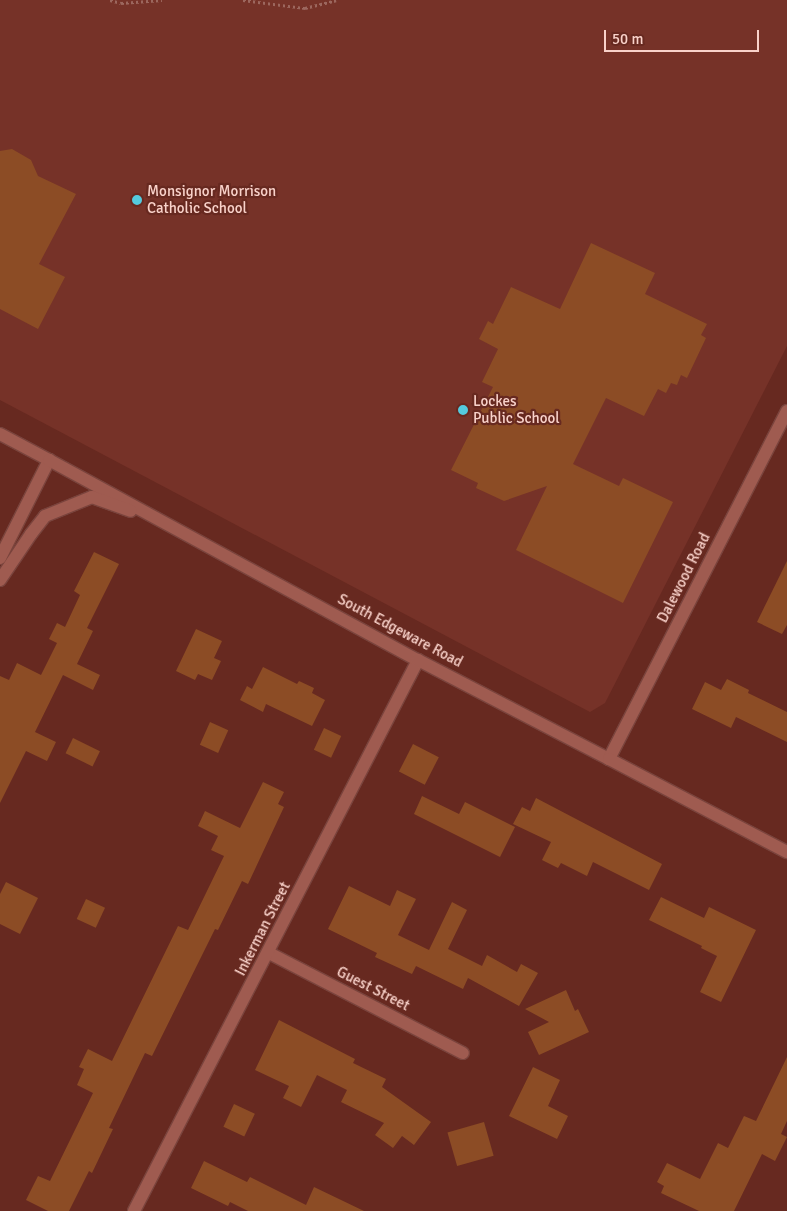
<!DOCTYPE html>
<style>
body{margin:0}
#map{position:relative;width:787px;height:1211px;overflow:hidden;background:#672920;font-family:Signika,sans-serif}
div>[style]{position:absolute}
.built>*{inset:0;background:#763228}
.building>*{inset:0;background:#8c4c25;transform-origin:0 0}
.path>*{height:3px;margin-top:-1.5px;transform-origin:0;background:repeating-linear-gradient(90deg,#9c675e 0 2.5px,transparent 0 5px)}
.roads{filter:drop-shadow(1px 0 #7a443d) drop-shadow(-1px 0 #7a443d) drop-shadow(0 1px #7a443d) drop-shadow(0 -1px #7a443d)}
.minor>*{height:12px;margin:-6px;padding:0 6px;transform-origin:6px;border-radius:6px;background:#9f5b50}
.tertiary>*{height:12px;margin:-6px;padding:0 6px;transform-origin:6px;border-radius:6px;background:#9f5b50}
.secondary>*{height:12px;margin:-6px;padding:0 6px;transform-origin:6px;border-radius:6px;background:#9f5b50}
.dots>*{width:14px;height:14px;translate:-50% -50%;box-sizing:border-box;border:2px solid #672920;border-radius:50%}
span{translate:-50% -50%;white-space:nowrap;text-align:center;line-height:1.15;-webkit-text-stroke:4.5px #672920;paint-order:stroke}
.poi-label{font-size:15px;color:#f9d2ca}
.left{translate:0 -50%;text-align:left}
.street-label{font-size:15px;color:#f9d2ca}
.scale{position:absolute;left:604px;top:30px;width:155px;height:22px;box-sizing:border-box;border:2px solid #f9d2ca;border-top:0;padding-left:6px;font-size:15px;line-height:18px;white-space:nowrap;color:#f9d2ca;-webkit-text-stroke:4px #672920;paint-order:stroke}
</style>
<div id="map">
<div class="built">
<i style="clip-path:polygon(0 0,787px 0,787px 346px,605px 703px,590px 712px,0 400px)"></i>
</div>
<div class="building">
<i style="clip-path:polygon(12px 149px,31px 160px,38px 176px,76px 194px,39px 264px,65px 277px,38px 329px,0 309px,0 151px)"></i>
<i style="clip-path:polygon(591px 243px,655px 273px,645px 294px,707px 324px,701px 335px,706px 338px,687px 378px,681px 375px,677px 385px,671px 383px,666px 393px,658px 389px,644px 416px,606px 398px,573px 464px,619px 486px,623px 478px,673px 502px,623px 603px,516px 550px,547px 486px,504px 501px,476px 488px,478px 483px,451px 470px,493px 387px,482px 382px,498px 349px,479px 339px,488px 321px,493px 324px,511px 287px,560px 309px)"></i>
<i style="clip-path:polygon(94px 552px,119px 564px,87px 628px,93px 631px,77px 664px,100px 675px,93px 690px,63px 675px,35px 732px,56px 742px,47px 761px,26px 751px,0 803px,0 676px,9px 680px,17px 663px,41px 675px,57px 643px,49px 639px,57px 623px,65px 627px,80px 595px,74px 591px)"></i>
<i style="clip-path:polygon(787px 561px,787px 625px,782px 634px,757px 622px)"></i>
<i style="clip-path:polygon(196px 629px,222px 641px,214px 658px,221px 661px,212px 680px,198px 674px,195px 680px,176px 671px)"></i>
<i style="clip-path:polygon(263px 667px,297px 684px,299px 681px,314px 688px,312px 693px,325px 700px,312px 726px,266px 704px,263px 712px,240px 700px,247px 686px,252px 689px)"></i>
<i style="clip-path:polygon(727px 679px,749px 690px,748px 693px,787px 712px,787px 742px,736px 717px,731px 728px,692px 709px,705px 682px,721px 690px)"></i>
<i style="left:210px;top:722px;width:20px;height:25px;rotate:24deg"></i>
<i style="left:324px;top:728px;width:19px;height:24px;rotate:25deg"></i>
<i style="left:73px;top:738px;width:30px;height:17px;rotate:26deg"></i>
<i style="left:413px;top:744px;width:29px;height:31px;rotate:27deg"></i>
<i style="clip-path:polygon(263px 782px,284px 792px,278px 804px,284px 807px,248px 884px,242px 881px,218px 930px,215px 929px,152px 1056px,145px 1053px,109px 1128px,113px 1129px,92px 1173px,89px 1171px,69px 1211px,48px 1211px,26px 1200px,38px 1176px,50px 1181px,93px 1093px,77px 1085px,84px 1069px,79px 1067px,88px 1049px,112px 1061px,178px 926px,188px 930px,224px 856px,211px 850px,218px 836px,198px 826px,205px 811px,240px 828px)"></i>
<i style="clip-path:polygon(422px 796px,459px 814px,465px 802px,515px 827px,500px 857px,414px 814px)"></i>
<i style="clip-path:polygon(536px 798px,662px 864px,649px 890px,593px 862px,587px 876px,561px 863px,558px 868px,542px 860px,551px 842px,513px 824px,522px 807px,530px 811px)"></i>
<i style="clip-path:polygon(6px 882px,38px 898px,20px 934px,0 924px,0 894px)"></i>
<i style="clip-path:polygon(349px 886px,390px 906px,397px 890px,416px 899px,398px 935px,429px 950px,452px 902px,467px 910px,448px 949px,482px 966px,487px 955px,517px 972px,521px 964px,538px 973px,519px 1006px,468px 978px,463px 989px,416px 966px,412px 974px,375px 957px,377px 953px,328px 929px)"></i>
<i style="clip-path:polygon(661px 897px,704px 918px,709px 907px,756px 930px,721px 1002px,700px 992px,717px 956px,701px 948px,702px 946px,649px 920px)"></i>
<i style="left:86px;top:899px;width:21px;height:22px;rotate:25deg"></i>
<i style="clip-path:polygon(566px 990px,575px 1011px,578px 1009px,589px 1032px,539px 1055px,528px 1032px,549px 1022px,525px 1009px)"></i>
<i style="clip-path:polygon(279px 1020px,355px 1059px,353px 1063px,386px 1079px,382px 1087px,431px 1122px,414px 1145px,402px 1136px,393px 1148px,375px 1135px,384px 1123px,341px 1102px,347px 1090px,317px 1075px,301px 1107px,283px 1098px,289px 1086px,255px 1070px)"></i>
<i style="clip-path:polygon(787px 1057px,787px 1121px,781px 1134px,787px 1137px,775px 1161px,762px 1154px,734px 1211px,699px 1211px,661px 1193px,664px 1186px,657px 1182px,667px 1163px,700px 1179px,718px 1143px,728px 1148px,744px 1116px,756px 1121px)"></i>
<i style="clip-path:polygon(533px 1067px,560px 1080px,548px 1106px,568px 1116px,557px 1139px,509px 1116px)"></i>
<i style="left:234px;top:1104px;width:23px;height:25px;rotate:25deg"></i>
<i style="left:484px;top:1122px;width:35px;height:38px;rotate:74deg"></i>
<i style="clip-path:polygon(204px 1161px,247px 1182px,250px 1177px,306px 1205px,314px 1187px,364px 1211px,248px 1211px,230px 1202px,228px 1206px,191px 1188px)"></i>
</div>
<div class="path">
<i style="left:110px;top:0;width:11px;rotate:15deg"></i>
<i style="left:121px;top:3px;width:41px;rotate:-4.2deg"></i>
<i style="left:243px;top:0;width:63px;rotate:7.4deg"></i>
<i style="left:305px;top:8px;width:32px;rotate:-14deg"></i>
</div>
<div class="roads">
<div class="minor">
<i style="left:0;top:434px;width:55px;rotate:28deg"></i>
<i style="left:269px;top:953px;width:218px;rotate:27.3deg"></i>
<i style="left:134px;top:1211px;width:620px;rotate:-62.73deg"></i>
</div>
<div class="tertiary">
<i style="left:0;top:558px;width:110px;rotate:-63.4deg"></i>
<i style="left:49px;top:460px;width:420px;rotate:28.5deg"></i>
<i style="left:418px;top:660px;width:215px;rotate:27.4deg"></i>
<i style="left:0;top:580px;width:55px;rotate:-56deg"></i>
<i style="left:31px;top:534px;width:23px;rotate:-52deg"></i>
<i style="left:45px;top:516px;width:51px;rotate:-22deg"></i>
<i style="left:92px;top:497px;width:41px;rotate:19.7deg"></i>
</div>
<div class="secondary">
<i style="left:787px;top:411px;width:391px;rotate:117.1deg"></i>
<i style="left:609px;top:759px;width:201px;rotate:27.6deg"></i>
</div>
</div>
<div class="dots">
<i style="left:137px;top:200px;background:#54cade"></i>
<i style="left:463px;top:410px;background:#54cade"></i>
</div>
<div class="poi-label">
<span class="left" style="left:147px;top:200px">Monsignor Morrison<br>Catholic School</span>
<span class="left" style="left:473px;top:410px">Lockes<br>Public School</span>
</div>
<div class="street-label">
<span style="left:684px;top:578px;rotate:-63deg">Dalewood Road</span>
<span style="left:400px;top:631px;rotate:28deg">South Edgeware Road</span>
<span style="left:263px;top:929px;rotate:-63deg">Inkerman Street</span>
<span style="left:373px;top:989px;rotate:27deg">Guest Street</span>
</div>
<div class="scale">50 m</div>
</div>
